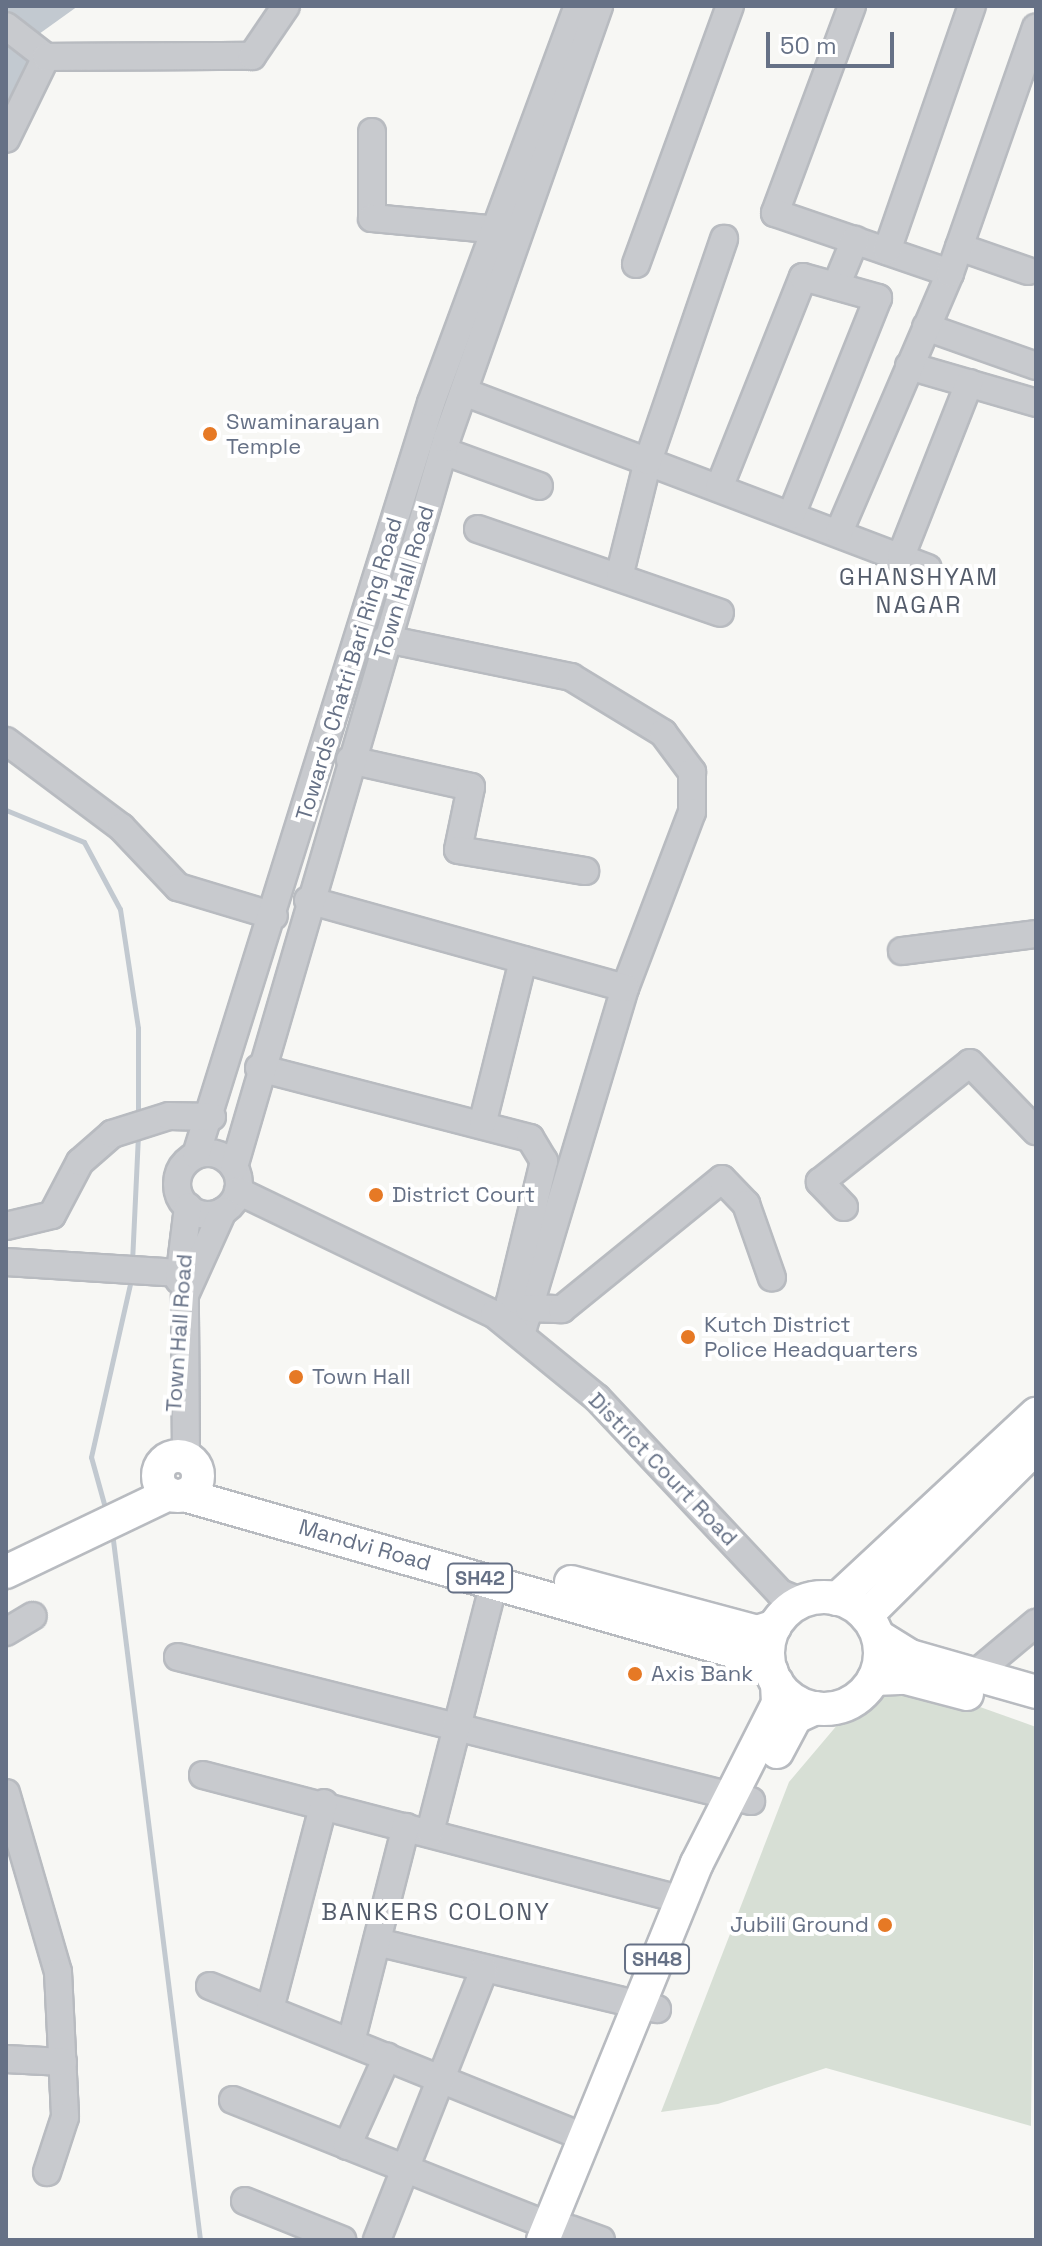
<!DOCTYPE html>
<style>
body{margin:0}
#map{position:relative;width:1042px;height:2246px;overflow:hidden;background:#f7f7f4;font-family:"Space Grotesk",sans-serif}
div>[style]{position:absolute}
.green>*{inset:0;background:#d7dfd5}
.water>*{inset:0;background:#c2c9d0}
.stream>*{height:5px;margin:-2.5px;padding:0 2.5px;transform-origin:2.5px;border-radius:2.5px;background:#c2c9d0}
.roads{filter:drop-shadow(2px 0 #b8bbc0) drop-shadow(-2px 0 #b8bbc0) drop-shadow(0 2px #b8bbc0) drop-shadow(0 -2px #b8bbc0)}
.minor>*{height:26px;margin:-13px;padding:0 13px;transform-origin:13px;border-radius:13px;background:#c8cace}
.minor>.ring{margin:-13px;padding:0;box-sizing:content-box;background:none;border:26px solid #c8cace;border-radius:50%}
.major>*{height:32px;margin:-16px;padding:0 16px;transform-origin:16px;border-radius:16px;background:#fff}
.major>.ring{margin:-16px;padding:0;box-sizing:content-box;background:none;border:32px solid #fff;border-radius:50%}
.dots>*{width:22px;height:22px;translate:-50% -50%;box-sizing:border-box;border:4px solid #fff;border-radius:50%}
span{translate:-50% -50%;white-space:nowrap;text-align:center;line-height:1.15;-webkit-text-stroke:8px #fff;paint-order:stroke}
.shield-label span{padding:2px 6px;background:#fff;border:2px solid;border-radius:6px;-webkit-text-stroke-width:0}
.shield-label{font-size:20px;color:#667186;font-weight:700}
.poi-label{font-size:22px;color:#667186}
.left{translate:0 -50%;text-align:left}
.right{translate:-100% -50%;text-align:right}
.street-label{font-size:22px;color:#667186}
.neighbourhood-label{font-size:24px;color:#545c6b;letter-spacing:2px}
.frame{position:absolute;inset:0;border:8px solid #667186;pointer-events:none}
.scale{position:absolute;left:766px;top:32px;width:128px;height:36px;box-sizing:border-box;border:4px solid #667186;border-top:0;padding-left:10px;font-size:24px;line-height:28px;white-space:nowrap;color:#667186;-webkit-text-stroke:6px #fff;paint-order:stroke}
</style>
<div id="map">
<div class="green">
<i style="clip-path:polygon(886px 1694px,966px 1702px,1036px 1727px,1031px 2126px,826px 2068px,718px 2104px,661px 2112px,789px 1782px,844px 1717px)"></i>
</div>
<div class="water">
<i style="clip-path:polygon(6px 6px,78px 6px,39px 34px,6px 116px)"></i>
</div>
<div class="stream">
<i style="left:6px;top:810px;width:84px;rotate:22.3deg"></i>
<i style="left:84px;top:842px;width:76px;rotate:61.8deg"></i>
<i style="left:120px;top:909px;width:120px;rotate:81.4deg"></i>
<i style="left:138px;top:1028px;width:90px;rotate:90deg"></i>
<i style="left:132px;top:1262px;width:126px;rotate:-87.3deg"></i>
<i style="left:106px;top:1511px;width:56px;rotate:-105.5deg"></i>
<i style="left:91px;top:1457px;width:181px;rotate:-77.3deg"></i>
<i style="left:112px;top:1532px;width:713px;rotate:82.91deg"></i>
</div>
<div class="roads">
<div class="minor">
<i style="left:852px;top:6px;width:221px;rotate:110.4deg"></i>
<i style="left:775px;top:213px;width:185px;rotate:18.9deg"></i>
<i style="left:6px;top:26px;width:51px;rotate:37.8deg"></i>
<i style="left:46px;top:57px;width:91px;rotate:116deg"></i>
<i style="left:46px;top:57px;width:206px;rotate:-0.3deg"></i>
<i style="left:252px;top:56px;width:60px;rotate:-55.8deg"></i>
<i style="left:372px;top:132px;width:86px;rotate:90deg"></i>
<i style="left:372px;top:218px;width:127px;rotate:5.4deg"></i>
<i style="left:959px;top:247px;width:73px;rotate:19.2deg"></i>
<i style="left:887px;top:251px;width:259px;rotate:-70.9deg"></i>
<i style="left:636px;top:264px;width:275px;rotate:-70deg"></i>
<i style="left:836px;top:286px;width:50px;rotate:-67.6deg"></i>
<i style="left:926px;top:327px;width:117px;rotate:19.5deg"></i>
<i style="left:909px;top:366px;width:132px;rotate:16.2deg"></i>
<i style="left:464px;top:392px;width:496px;rotate:20.8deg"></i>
<i style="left:443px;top:451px;width:102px;rotate:20deg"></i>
<i style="left:719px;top:488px;width:227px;rotate:-68.3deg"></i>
<i style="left:803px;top:277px;width:78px;rotate:15.6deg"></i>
<i style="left:878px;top:298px;width:234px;rotate:111.8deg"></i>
<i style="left:478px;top:529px;width:256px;rotate:19.1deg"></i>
<i style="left:839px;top:532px;width:282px;rotate:-66.8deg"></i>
<i style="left:950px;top:273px;width:260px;rotate:-70.7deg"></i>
<i style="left:901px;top:556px;width:186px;rotate:-68.5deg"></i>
<i style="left:620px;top:573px;width:115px;rotate:-76deg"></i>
<i style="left:648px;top:461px;width:235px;rotate:-71.1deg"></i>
<i style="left:386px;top:639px;width:189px;rotate:11.6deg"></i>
<i style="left:571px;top:677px;width:108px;rotate:31.3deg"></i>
<i style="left:663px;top:733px;width:49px;rotate:53.4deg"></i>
<i style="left:692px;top:772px;width:40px;rotate:90deg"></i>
<i style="left:692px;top:812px;width:188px;rotate:110.8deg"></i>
<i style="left:625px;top:988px;width:362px;rotate:106.7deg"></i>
<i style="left:6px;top:741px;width:144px;rotate:36.8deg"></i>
<i style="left:121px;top:827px;width:83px;rotate:46.5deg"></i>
<i style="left:178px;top:887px;width:100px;rotate:16.8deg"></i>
<i style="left:350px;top:760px;width:124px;rotate:12.6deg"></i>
<i style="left:471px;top:787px;width:64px;rotate:101.7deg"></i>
<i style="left:458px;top:850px;width:129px;rotate:9.4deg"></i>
<i style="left:308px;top:900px;width:329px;rotate:15.5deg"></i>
<i style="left:902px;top:951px;width:135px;rotate:-7.2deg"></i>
<i style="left:259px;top:1068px;width:280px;rotate:14.5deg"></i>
<i style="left:530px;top:1138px;width:27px;rotate:59deg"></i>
<i style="left:544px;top:1161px;width:145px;rotate:103.6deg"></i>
<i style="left:510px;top:1302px;width:22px;rotate:39deg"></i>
<i style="left:483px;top:1121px;width:166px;rotate:-76deg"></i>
<i class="ring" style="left:177px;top:1153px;width:36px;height:36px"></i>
<i style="left:196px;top:1155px;width:788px;rotate:-72.65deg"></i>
<i style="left:431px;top:403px;width:423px;rotate:-69.7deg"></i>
<i style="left:234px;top:1167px;width:759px;rotate:-73.71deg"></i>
<i style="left:447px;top:438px;width:458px;rotate:-70.6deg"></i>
<i style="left:238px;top:1191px;width:284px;rotate:25.7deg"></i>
<i style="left:494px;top:1314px;width:133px;rotate:39.2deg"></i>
<i style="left:597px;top:1398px;width:267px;rotate:46.8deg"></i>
<i style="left:780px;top:1593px;width:24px;rotate:22deg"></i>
<i style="left:844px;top:1207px;width:35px;rotate:-134deg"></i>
<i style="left:820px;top:1182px;width:191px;rotate:-38.4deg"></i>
<i style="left:970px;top:1063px;width:95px;rotate:45.9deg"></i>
<i style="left:6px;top:1226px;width:47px;rotate:-13.4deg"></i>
<i style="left:52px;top:1215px;width:60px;rotate:-62.2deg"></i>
<i style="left:80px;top:1162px;width:43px;rotate:-41.2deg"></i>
<i style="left:112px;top:1134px;width:60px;rotate:-17.5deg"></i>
<i style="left:169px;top:1116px;width:43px;rotate:1.3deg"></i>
<i style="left:6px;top:1262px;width:174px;rotate:3.6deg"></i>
<i style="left:179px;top:1280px;width:74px;rotate:-83deg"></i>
<i style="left:529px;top:1308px;width:33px;rotate:2deg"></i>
<i style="left:562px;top:1309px;width:206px;rotate:-39.1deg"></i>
<i style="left:722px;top:1179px;width:35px;rotate:46deg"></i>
<i style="left:746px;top:1204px;width:78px;rotate:70.6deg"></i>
<i style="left:186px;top:1457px;width:162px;rotate:-90.4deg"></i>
<i style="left:185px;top:1295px;width:92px;rotate:-65.7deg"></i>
<i style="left:6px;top:1632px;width:31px;rotate:-31deg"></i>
<i style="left:178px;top:1657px;width:591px;rotate:14.11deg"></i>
<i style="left:975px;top:1674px;width:80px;rotate:-39.9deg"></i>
<i style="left:203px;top:1775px;width:483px;rotate:14.6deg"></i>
<i style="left:6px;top:1793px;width:186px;rotate:73.8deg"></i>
<i style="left:58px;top:1972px;width:145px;rotate:87.2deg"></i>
<i style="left:65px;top:2117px;width:58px;rotate:108.1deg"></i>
<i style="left:430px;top:1832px;width:242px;rotate:-75.6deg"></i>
<i style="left:377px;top:1942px;width:288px;rotate:13.5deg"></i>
<i style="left:210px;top:1986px;width:395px;rotate:22deg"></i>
<i style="left:270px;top:2009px;width:213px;rotate:-75.3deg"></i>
<i style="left:351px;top:2042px;width:222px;rotate:-75.7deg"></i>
<i style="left:6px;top:2059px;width:57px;rotate:3deg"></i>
<i style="left:233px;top:2100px;width:329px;rotate:21.7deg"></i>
<i style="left:347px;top:2146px;width:98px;rotate:-65.8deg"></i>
<i style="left:245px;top:2201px;width:105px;rotate:21.9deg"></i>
<i style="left:570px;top:2229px;width:33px;rotate:20deg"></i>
<i style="left:377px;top:2240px;width:290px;rotate:-68.4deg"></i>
</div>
<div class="major">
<i class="ring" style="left:158px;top:1456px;width:8px;height:8px"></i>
<i style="left:184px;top:1495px;width:588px;rotate:15.88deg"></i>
<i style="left:750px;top:1656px;width:27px;rotate:36deg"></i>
<i style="left:6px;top:1572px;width:181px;rotate:-25.6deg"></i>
<i style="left:571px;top:1582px;width:193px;rotate:15deg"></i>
<i style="left:757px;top:1632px;width:19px;rotate:-18deg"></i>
<i class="ring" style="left:768px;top:1597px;width:80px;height:80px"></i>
<i style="left:837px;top:1599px;width:272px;rotate:-42.9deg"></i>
<i style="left:866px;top:1616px;width:240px;rotate:-44.8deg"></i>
<i style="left:878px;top:1636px;width:38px;rotate:32deg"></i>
<i style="left:910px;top:1656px;width:131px;rotate:15.9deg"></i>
<i style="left:874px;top:1679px;width:32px;rotate:-2deg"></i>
<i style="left:906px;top:1678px;width:63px;rotate:14.7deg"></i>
<i style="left:777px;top:1752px;width:40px;rotate:-62deg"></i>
<i style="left:796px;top:1717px;width:21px;rotate:-25deg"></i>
<i style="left:543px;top:2240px;width:407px;rotate:-67.8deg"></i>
<i style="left:697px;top:1863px;width:179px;rotate:-63.1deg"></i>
<i style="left:778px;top:1703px;width:21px;rotate:-93deg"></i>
</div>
</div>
<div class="dots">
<i style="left:210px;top:434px;background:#e67925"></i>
<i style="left:376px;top:1195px;background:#e67925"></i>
<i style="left:688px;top:1337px;background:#e67925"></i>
<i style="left:296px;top:1377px;background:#e67925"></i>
<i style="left:635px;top:1674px;background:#e67925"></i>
<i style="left:885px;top:1925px;background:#e67925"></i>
</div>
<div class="shield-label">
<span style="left:480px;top:1578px">SH42</span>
<span style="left:657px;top:1959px">SH48</span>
</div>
<div class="poi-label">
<span class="left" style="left:226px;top:434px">Swaminarayan<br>Temple</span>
<span class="left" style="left:392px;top:1195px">District Court</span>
<span class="left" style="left:704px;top:1337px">Kutch District<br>Police Headquarters</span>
<span class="left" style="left:312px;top:1377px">Town Hall</span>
<span class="left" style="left:651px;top:1674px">Axis Bank</span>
<span class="right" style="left:869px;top:1925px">Jubili Ground</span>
</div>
<div class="street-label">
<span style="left:404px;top:582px;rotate:-73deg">Town Hall Road</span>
<span style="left:349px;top:669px;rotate:-73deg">Towards Chatri Bari Ring Road</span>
<span style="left:179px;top:1333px;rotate:-86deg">Town Hall Road</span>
<span style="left:663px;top:1469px;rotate:46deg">District Court Road</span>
<span style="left:365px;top:1545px;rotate:16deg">Mandvi Road</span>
</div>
<div class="neighbourhood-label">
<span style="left:919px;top:591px">GHANSHYAM<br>NAGAR</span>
<span style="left:436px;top:1912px">BANKERS COLONY</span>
</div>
<div class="frame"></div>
<div class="scale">50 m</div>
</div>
